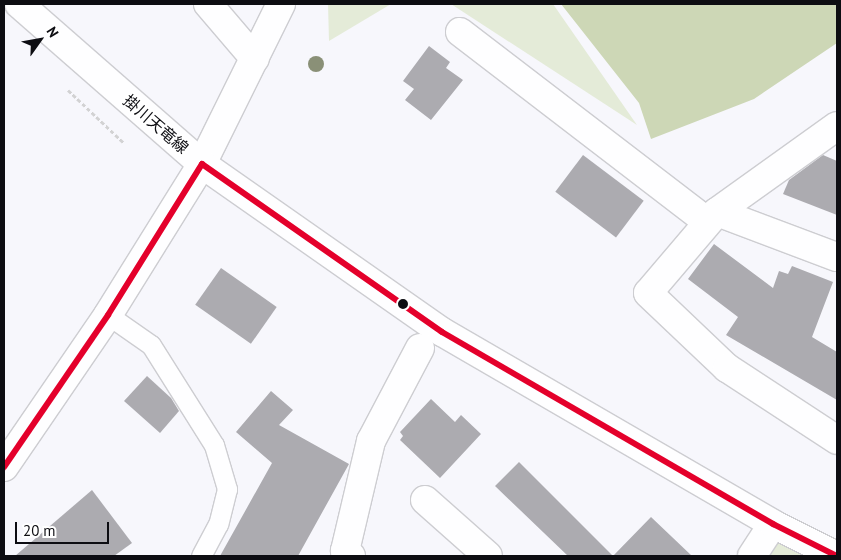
<!DOCTYPE html>
<meta charset="utf-8">
<style>
body{margin:0}
#map{position:relative;width:841px;height:560px;overflow:hidden;background:#f7f7fc;font-family:"PT Sans","Noto Sans JP",sans-serif}
div>[style]{position:absolute}
.green>*{inset:0;background:#e4ebd8}
.forest>*{inset:0;background:#cdd7b6}
.building>*{inset:0;background:#acabb0;transform-origin:0 0}
.path>*{height:3px;margin-top:-1.5px;transform-origin:0;background:repeating-linear-gradient(90deg,#d2d2d3 0 4px,transparent 0 6.5px)}
.roads{filter:drop-shadow(1px 0 #cdcdd1) drop-shadow(-1px 0 #cdcdd1) drop-shadow(0 1px #cdcdd1) drop-shadow(0 -1px #cdcdd1)}
.service>*{height:19px;margin:-9.5px;padding:0 9.5px;transform-origin:9.5px;border-radius:9.5px;background:#fefeff}
.minor>*{height:28px;margin:-14px;padding:0 14px;transform-origin:14px;border-radius:14px;background:#fefeff}
.tertiary>*{height:28px;margin:-14px;padding:0 14px;transform-origin:14px;border-radius:14px;background:#fefeff}
.primary>*{height:28px;margin:-14px;padding:0 14px;transform-origin:14px;border-radius:14px;background:#fefeff}
.bus-1>*{height:6px;margin:-3px;padding:0 3px;transform-origin:3px;border-radius:3px;background:#e4002b}
.trees>*{width:16px;height:16px;margin:-8px;border-radius:50%;background:#8a9077}
.dots>*{width:14px;height:14px;translate:-50% -50%;box-sizing:border-box;border:2px solid #fff;border-radius:50%}
span{translate:-50% -50%;white-space:nowrap;text-align:center;line-height:1.15;-webkit-text-stroke:4px #fff;paint-order:stroke}
.street-label{font-size:16px;color:#0d0d12}
.frame{position:absolute;inset:0;border:5px solid #0d0d12;pointer-events:none}
.north{position:absolute;left:15px;top:15px;width:50px;height:50px;-webkit-text-stroke:4px #fff;paint-order:stroke;rotate:58deg;font-size:14px;font-weight:700;line-height:20px;text-align:center;color:#0d0d12}
.north::after{content:'';display:block;margin:auto;width:18px;height:22px;background:#0d0d12;clip-path:polygon(50% 0,100% 100%,50% 72%,0 100%)}
.scale{position:absolute;left:15px;top:522px;width:94px;height:22px;box-sizing:border-box;border:2px solid #0d0d12;border-top:0;padding-left:6px;font-size:15px;line-height:18px;white-space:nowrap;color:#0d0d12;-webkit-text-stroke:4px #fff;paint-order:stroke}
</style>
<div id="map">
<div class="green">
<i style="clip-path:polygon(328px 4px,391px 4px,329px 41px)"></i>
<i style="clip-path:polygon(451px 4px,553px 4px,637px 125px)"></i>
<i style="clip-path:polygon(784px 529px,837px 556px,770px 556px)"></i>
</div>
<div class="forest">
<i style="clip-path:polygon(561px 4px,837px 4px,837px 43px,754px 99px,651px 139px,639px 103px)"></i>
</div>
<div class="building">
<i style="clip-path:polygon(429px 46px,450px 62px,446px 68px,463px 80px,431px 120px,405px 100px,414px 89px,403px 81px)"></i>
<i style="left:583px;top:155px;width:76px;height:46px;rotate:37deg"></i>
<i style="clip-path:polygon(823px 155px,837px 161px,837px 215px,783px 194px,789px 180px)"></i>
<i style="clip-path:polygon(714px 244px,773px 288px,779px 271px,788px 274px,792px 266px,833px 282px,812px 337px,837px 352px,837px 400px,726px 335px,738px 317px,688px 279px)"></i>
<i style="left:221px;top:268px;width:68px;height:45px;rotate:35deg"></i>
<i style="clip-path:polygon(147px 376px,171px 398px,179px 411px,160px 433px,124px 401px)"></i>
<i style="clip-path:polygon(271px 391px,293px 410px,279px 425px,349px 464px,298px 556px,220px 556px,272px 463px,236px 432px)"></i>
<i style="clip-path:polygon(431px 399px,455px 422px,461px 415px,481px 434px,440px 478px,400px 440px,403px 436px,400px 432px)"></i>
<i style="clip-path:polygon(519px 462px,613px 556px,651px 517px,692px 556px,568px 556px,495px 486px)"></i>
<i style="clip-path:polygon(92px 490px,132px 543px,114px 556px,15px 556px)"></i>
</div>
<div class="path">
<i style="left:68px;top:90px;width:76px;rotate:43.4deg"></i>
</div>
<div class="roads">
<div class="service">
<i style="left:108px;top:315px;width:52px;rotate:34.9deg"></i>
<i style="left:151px;top:345px;width:118px;rotate:57.8deg"></i>
<i style="left:214px;top:445px;width:46px;rotate:73.5deg"></i>
<i style="left:227px;top:489px;width:36px;rotate:104deg"></i>
<i style="left:218px;top:524px;width:36px;rotate:118deg"></i>
</div>
<div class="minor">
<i style="left:208px;top:4px;width:72px;rotate:49.5deg"></i>
<i style="left:460px;top:32px;width:312px;rotate:37.5deg"></i>
<i style="left:837px;top:126px;width:148px;rotate:144.4deg"></i>
<i style="left:717px;top:212px;width:106px;rotate:130.4deg"></i>
<i style="left:648px;top:293px;width:109px;rotate:43.5deg"></i>
<i style="left:727px;top:368px;width:131px;rotate:33.2deg"></i>
<i style="left:717px;top:212px;width:128px;rotate:20.6deg"></i>
<i style="left:425px;top:500px;width:84px;rotate:41.6deg"></i>
<i style="left:351px;top:556px;width:8px;rotate:-140deg"></i>
<i style="left:345px;top:551px;width:113px;rotate:-76.7deg"></i>
<i style="left:371px;top:441px;width:105px;rotate:-62.2deg"></i>
<i style="left:752px;top:556px;width:38px;rotate:-57deg"></i>
</div>
<div class="tertiary">
<i style="left:281px;top:4px;width:178px;rotate:116.3deg"></i>
<i style="left:202px;top:164px;width:293px;rotate:35deg"></i>
<i style="left:442px;top:332px;width:383px;rotate:30.1deg"></i>
<i style="left:773px;top:524px;width:72px;rotate:26.6deg"></i>
</div>
<div class="primary">
<i style="left:4px;top:467px;width:184px;rotate:-55.6deg"></i>
<i style="left:108px;top:315px;width:178px;rotate:-58.1deg"></i>
<i style="left:202px;top:164px;width:243px;rotate:-138.8deg"></i>
</div>
</div>
<div class="bus-1">
<i style="left:4px;top:467px;width:184px;rotate:-55.6deg"></i>
<i style="left:108px;top:315px;width:178px;rotate:-58.1deg"></i>
<i style="left:202px;top:164px;width:293px;rotate:35deg"></i>
<i style="left:442px;top:332px;width:383px;rotate:30.1deg"></i>
<i style="left:773px;top:524px;width:72px;rotate:26.6deg"></i>
</div>
<div class="trees">
<i style="left:316px;top:64px"></i>
</div>
<div class="dots">
<i style="left:403px;top:304px;background:#0d0d12"></i>
</div>
<div class="street-label">
<span style="left:156px;top:124px;rotate:41deg">掛川天竜線</span>
</div>
<div class="frame"></div>
<div class="north">N</div>
<div class="scale">20 m</div>
</div>
